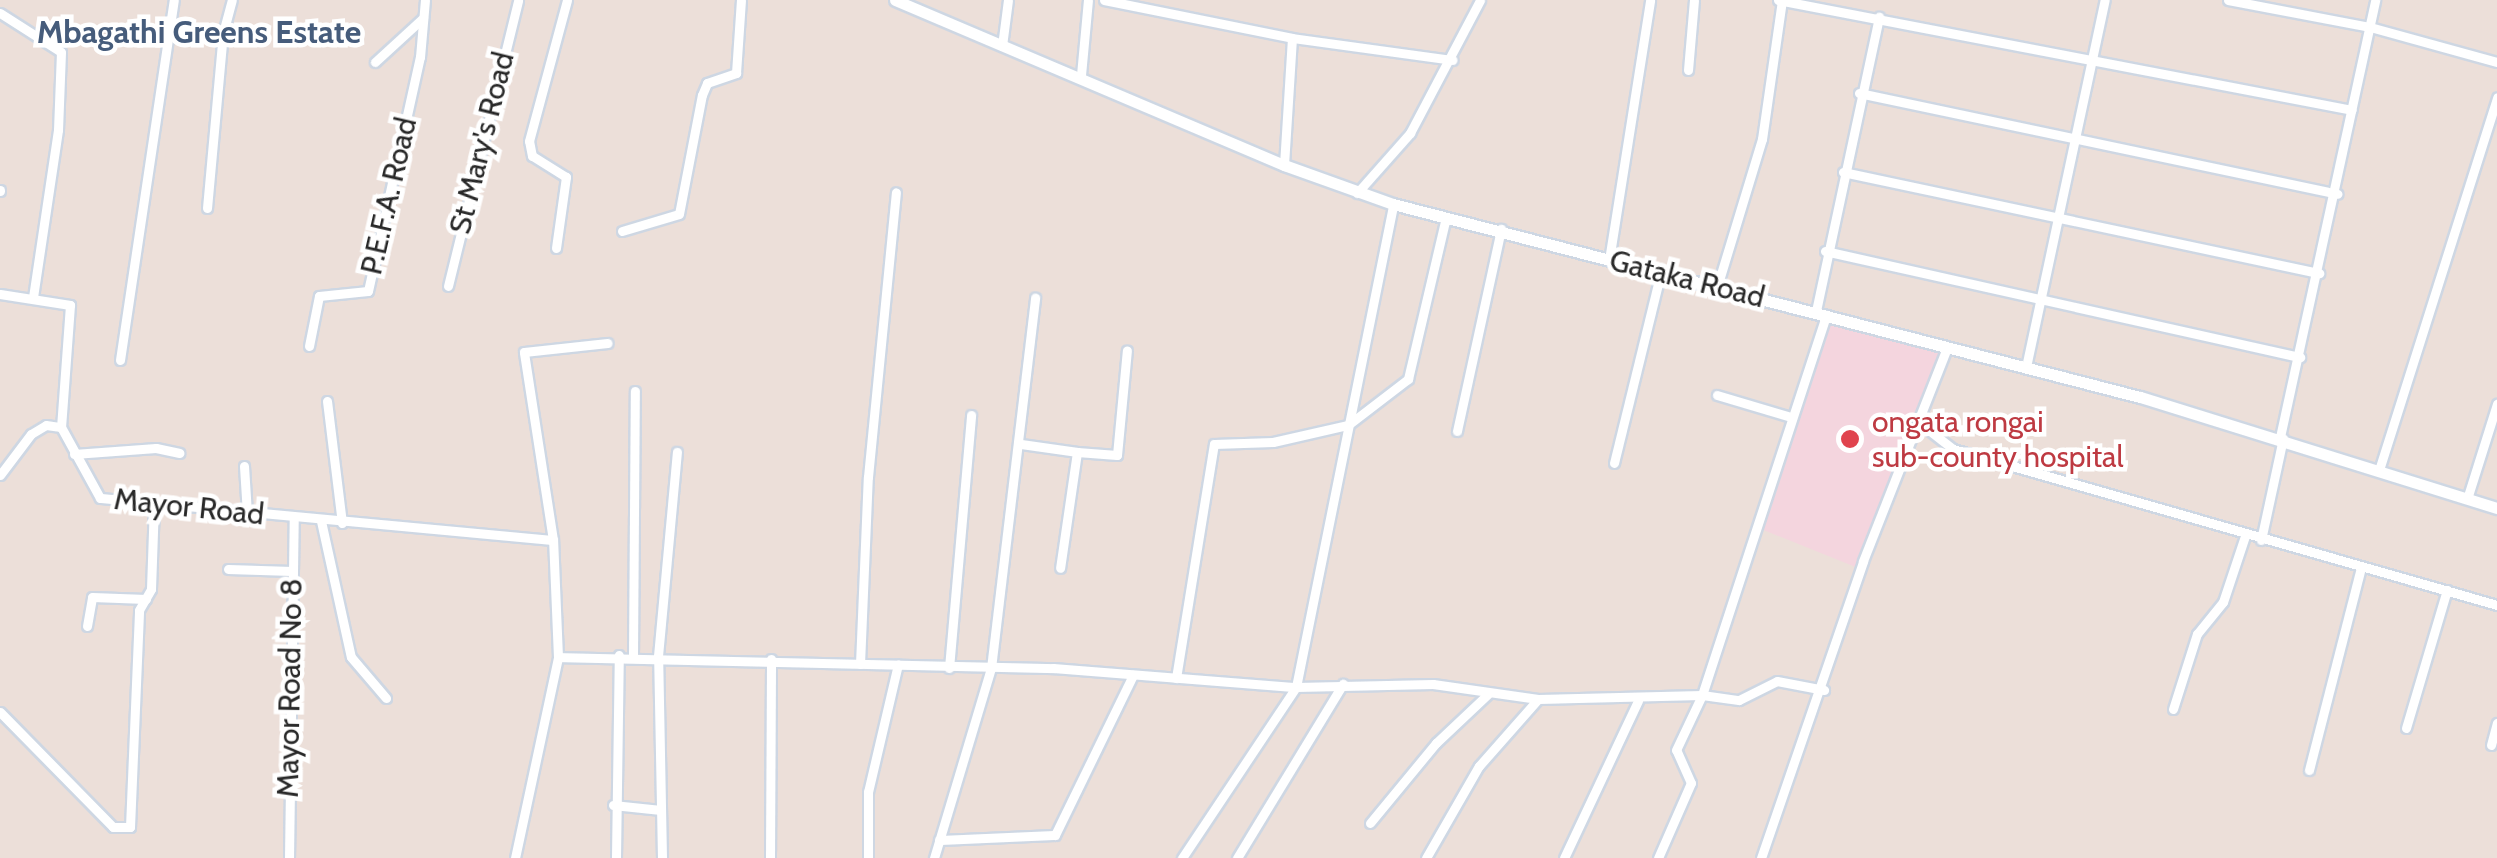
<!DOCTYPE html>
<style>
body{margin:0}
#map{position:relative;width:2497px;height:858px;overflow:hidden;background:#ecdfd9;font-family:Cabin,sans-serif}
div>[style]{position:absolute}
.medical>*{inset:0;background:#f4d5de}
.roads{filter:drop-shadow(2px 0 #ced7e3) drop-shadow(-2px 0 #ced7e3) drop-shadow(0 2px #ced7e3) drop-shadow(0 -2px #ced7e3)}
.minor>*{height:9px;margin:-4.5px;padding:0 4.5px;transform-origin:4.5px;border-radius:4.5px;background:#fff}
.tertiary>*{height:11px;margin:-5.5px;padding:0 5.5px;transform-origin:5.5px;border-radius:5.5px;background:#fff}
.dots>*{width:28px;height:28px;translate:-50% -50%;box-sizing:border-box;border:5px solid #fff;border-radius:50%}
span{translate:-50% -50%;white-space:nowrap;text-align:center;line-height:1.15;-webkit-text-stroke:9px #fff;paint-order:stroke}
.street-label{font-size:30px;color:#282828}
.health-label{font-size:30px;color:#be3a42}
.left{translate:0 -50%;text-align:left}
.neighbourhood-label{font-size:32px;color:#465c7b;font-weight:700}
</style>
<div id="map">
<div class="medical">
<i style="clip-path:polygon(1827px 322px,1942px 354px,1858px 568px,1761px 529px)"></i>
</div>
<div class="roads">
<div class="minor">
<i style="left:1104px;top:0;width:192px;rotate:11.4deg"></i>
<i style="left:1292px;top:38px;width:162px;rotate:7.8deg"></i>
<i style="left:1778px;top:0;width:584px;rotate:10.85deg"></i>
<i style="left:2228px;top:0;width:145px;rotate:10.8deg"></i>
<i style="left:2370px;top:27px;width:132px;rotate:15.4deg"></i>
<i style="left:0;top:13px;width:72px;rotate:32.6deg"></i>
<i style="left:61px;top:52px;width:78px;rotate:92.2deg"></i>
<i style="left:58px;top:130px;width:170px;rotate:98.5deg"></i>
<i style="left:1002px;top:46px;width:46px;rotate:-82.6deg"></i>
<i style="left:375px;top:62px;width:65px;rotate:-42.5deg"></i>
<i style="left:1688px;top:70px;width:70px;rotate:-85.1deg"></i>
<i style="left:1081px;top:75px;width:75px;rotate:-84.7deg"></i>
<i style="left:1859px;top:93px;width:489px;rotate:11.9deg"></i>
<i style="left:1284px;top:165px;width:127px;rotate:-86.4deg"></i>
<i style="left:1843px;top:172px;width:487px;rotate:12deg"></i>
<i style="left:0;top:191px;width:1px;rotate:-90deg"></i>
<i style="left:1357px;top:193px;width:80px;rotate:-48.5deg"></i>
<i style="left:1410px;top:133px;width:150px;rotate:-62.2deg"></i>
<i style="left:207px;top:208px;width:176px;rotate:-84.8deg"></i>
<i style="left:223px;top:33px;width:34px;rotate:-75deg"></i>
<i style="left:622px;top:231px;width:59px;rotate:-16.6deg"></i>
<i style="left:679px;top:214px;width:121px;rotate:-79.1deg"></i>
<i style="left:702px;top:95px;width:13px;rotate:-67deg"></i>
<i style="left:707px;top:83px;width:31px;rotate:-19deg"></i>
<i style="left:736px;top:73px;width:73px;rotate:-86.1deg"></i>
<i style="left:556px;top:248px;width:72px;rotate:-82deg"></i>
<i style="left:566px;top:177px;width:40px;rotate:-148deg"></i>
<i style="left:532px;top:156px;width:15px;rotate:-101deg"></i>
<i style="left:529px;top:141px;width:146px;rotate:-74.9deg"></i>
<i style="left:1825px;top:251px;width:487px;rotate:12.6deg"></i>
<i style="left:1609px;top:260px;width:263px;rotate:-81deg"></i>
<i style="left:448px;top:286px;width:294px;rotate:-76.2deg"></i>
<i style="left:1717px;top:287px;width:155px;rotate:-73.1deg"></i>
<i style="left:1762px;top:139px;width:140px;rotate:-81.8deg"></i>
<i style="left:0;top:294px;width:71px;rotate:8.9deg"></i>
<i style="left:70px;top:305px;width:122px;rotate:94.2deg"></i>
<i style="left:61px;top:427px;width:81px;rotate:61.2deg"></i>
<i style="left:100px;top:498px;width:455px;rotate:5.3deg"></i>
<i style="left:1816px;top:311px;width:301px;rotate:-77.9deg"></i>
<i style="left:309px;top:346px;width:51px;rotate:-78.7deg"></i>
<i style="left:319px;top:296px;width:49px;rotate:-5.8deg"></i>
<i style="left:368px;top:291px;width:240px;rotate:-77.5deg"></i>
<i style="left:420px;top:57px;width:57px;rotate:-85deg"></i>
<i style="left:120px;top:360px;width:364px;rotate:-81.5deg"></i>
<i style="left:2026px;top:367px;width:375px;rotate:-77.9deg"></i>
<i style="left:1717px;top:395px;width:77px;rotate:16.6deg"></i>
<i style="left:327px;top:401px;width:123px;rotate:83deg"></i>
<i style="left:1921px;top:424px;width:41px;rotate:38deg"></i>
<i style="left:1953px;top:449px;width:566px;rotate:16deg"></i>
<i style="left:1457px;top:431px;width:207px;rotate:-77.7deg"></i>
<i style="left:2280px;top:437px;width:447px;rotate:-77.7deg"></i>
<i style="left:1021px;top:444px;width:57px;rotate:8.1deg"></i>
<i style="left:1077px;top:452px;width:117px;rotate:98.3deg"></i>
<i style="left:1077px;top:452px;width:40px;rotate:4.3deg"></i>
<i style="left:1117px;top:455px;width:105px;rotate:-84.6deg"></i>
<i style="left:74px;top:454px;width:82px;rotate:-4.2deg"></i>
<i style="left:156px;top:448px;width:24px;rotate:12deg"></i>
<i style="left:1614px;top:463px;width:197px;rotate:-76.2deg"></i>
<i style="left:244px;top:466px;width:48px;rotate:86.4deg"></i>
<i style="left:2379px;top:470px;width:391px;rotate:-72.4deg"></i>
<i style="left:0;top:475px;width:51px;rotate:-52.9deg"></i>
<i style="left:31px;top:434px;width:17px;rotate:-31deg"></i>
<i style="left:46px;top:425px;width:15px;rotate:8deg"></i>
<i style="left:2467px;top:499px;width:100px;rotate:-72.5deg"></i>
<i style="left:321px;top:521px;width:139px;rotate:77.6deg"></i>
<i style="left:351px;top:657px;width:54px;rotate:49.5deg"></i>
<i style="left:2261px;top:540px;width:104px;rotate:-77.8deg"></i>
<i style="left:228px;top:569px;width:64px;rotate:1.8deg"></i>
<i style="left:87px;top:626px;width:29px;rotate:-80deg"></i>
<i style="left:92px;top:597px;width:54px;rotate:2.1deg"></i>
<i style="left:633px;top:656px;width:265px;rotate:-89.6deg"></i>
<i style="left:558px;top:657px;width:495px;rotate:1.3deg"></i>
<i style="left:1053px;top:668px;width:244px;rotate:4.5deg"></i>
<i style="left:1296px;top:687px;width:137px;rotate:-1.3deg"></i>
<i style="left:1433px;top:684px;width:106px;rotate:8.1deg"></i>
<i style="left:1538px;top:699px;width:164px;rotate:-1.4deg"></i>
<i style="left:1702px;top:695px;width:37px;rotate:8deg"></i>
<i style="left:1739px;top:700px;width:42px;rotate:-26.6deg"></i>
<i style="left:1777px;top:681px;width:48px;rotate:10.8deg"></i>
<i style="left:860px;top:664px;width:187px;rotate:-87.6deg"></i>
<i style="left:868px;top:477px;width:286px;rotate:-84.4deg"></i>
<i style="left:949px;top:668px;width:254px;rotate:-85deg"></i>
<i style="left:1176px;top:678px;width:237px;rotate:-80.8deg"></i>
<i style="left:1214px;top:444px;width:59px;rotate:-1.9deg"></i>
<i style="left:1273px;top:442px;width:77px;rotate:-12.8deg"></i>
<i style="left:1348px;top:425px;width:76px;rotate:-37.5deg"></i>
<i style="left:1408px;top:379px;width:166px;rotate:-76.8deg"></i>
<i style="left:2173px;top:709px;width:79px;rotate:-72.3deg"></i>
<i style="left:2197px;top:634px;width:41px;rotate:-50.9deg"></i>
<i style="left:2223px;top:602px;width:70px;rotate:-71.6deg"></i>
<i style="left:0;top:712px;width:161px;rotate:45.5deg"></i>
<i style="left:113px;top:827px;width:17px"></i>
<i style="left:130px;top:827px;width:217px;rotate:-87.6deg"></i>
<i style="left:139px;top:610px;width:24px;rotate:-60deg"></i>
<i style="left:151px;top:589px;width:84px;rotate:-88deg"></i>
<i style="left:2406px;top:728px;width:144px;rotate:-73.5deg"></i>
<i style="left:2491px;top:745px;width:23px;rotate:-75deg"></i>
<i style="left:2309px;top:770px;width:209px;rotate:-75.6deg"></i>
<i style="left:613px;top:805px;width:48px;rotate:5.9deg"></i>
<i style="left:1370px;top:823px;width:104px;rotate:-50.5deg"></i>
<i style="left:1436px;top:743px;width:71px;rotate:-43.3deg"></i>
<i style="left:939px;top:840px;width:116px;rotate:-2.5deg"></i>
<i style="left:1055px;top:835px;width:178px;rotate:-64deg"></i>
<i style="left:289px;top:858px;width:339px;rotate:-89.2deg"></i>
<i style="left:515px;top:858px;width:206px;rotate:-77.9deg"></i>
<i style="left:558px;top:657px;width:117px;rotate:-92.4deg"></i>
<i style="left:553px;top:540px;width:190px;rotate:-98.8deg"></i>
<i style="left:524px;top:352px;width:84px;rotate:-6.1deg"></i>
<i style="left:616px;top:858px;width:203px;rotate:-89.2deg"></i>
<i style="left:662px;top:858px;width:202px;rotate:-91.1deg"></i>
<i style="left:658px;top:656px;width:205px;rotate:-84.7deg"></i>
<i style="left:770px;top:858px;width:199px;rotate:-89.7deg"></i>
<i style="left:868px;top:858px;width:66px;rotate:-90deg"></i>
<i style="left:868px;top:792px;width:131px;rotate:-76.8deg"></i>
<i style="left:934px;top:858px;width:198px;rotate:-73.3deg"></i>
<i style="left:991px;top:668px;width:373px;rotate:-83.2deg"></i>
<i style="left:1182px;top:858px;width:206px;rotate:-56.3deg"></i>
<i style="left:1296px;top:687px;width:493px;rotate:-78.6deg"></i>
<i style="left:1237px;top:858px;width:204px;rotate:-58.7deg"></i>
<i style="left:1426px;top:858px;width:106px;rotate:-60.1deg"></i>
<i style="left:1479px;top:766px;width:89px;rotate:-48.6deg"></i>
<i style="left:1564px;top:858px;width:174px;rotate:-64.8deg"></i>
<i style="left:1658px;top:858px;width:82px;rotate:-66.3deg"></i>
<i style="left:1691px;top:783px;width:36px;rotate:-114deg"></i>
<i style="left:1676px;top:750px;width:61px;rotate:-64.7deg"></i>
<i style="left:1702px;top:695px;width:400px;rotate:-71.9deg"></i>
<i style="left:1761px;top:858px;width:314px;rotate:-71deg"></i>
<i style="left:1863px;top:561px;width:229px;rotate:-68.5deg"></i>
</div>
<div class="tertiary">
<i style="left:895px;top:0;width:423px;rotate:23deg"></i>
<i style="left:1284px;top:165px;width:116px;rotate:19.7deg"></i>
<i style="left:1393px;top:204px;width:772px;rotate:14.49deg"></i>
<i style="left:2140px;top:397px;width:374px;rotate:17.3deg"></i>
</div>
</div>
<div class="dots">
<i style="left:1850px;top:439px;background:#e0444e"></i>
</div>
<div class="street-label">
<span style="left:482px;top:143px;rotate:-76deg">St Mary's Road</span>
<span style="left:389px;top:196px;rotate:-77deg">P.E.F.A. Road</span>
<span style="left:1687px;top:279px;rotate:14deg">Gataka Road</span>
<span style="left:189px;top:507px;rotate:6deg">Mayor Road</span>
<span style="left:290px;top:688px;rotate:-89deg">Mayor Road No 8</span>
</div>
<div class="health-label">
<span class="left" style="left:1872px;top:439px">ongata rongai<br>sub-county hospital</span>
</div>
<div class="neighbourhood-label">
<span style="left:199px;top:32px">Mbagathi Greens Estate</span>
</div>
</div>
